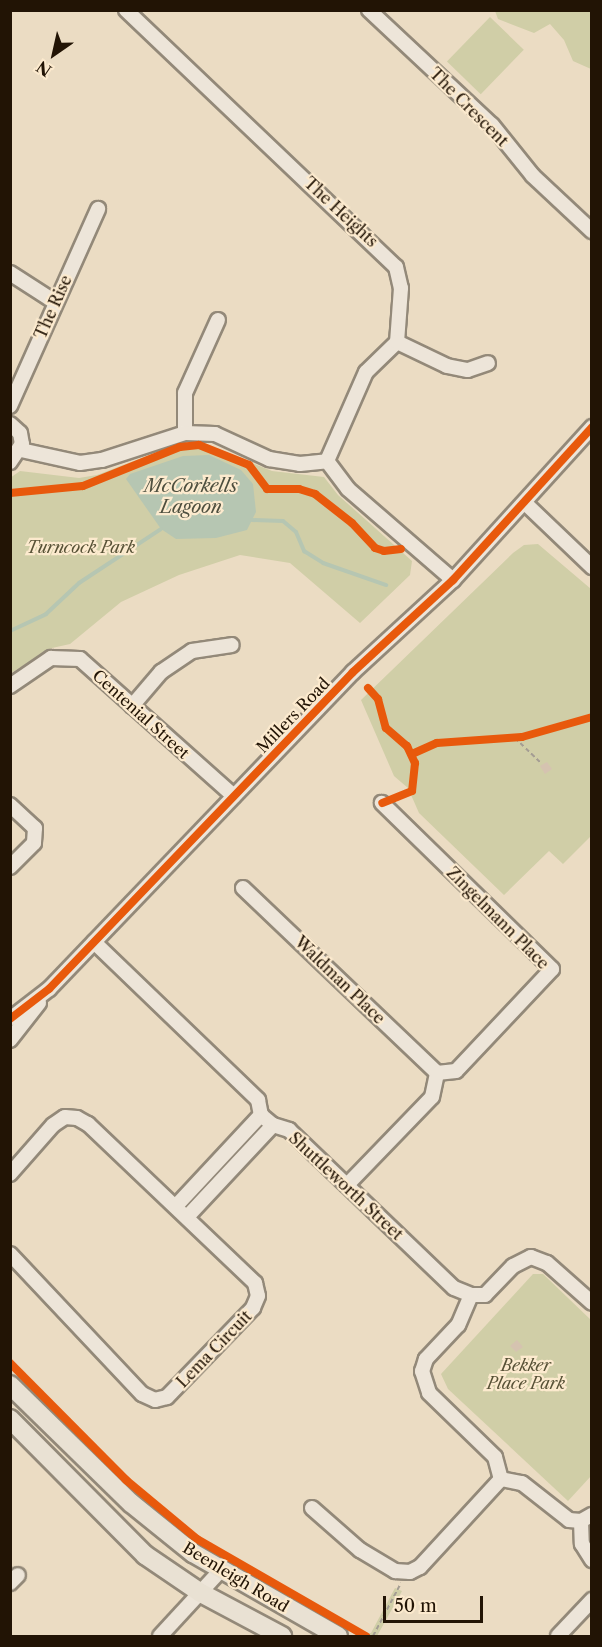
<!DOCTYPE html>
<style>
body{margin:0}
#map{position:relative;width:602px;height:1647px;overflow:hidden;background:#ebdcc3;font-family:"Libre Caslon Text",serif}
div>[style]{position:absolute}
.green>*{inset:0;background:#d0cea7;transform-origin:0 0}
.water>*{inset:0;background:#b6c6b2}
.stream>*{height:4px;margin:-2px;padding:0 2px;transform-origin:2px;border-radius:2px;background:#b6c6b2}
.building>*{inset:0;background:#d5c3b0}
.path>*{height:2px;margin-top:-1px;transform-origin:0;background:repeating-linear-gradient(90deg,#a49d93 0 4.5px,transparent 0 7.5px)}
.roads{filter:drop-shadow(2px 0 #938979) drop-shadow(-2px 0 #938979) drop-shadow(0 2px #938979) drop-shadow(0 -2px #938979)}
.minor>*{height:14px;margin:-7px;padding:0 7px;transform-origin:7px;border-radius:7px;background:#ede5d9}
.major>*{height:18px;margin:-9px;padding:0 9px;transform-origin:9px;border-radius:9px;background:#e9e1d3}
.cycleway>*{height:8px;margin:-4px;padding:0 4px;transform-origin:4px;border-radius:4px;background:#e8590c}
span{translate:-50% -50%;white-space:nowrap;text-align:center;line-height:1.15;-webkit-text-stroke:4.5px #fceace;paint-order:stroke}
.street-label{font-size:16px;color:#221405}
.park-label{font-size:16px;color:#575136;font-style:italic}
.water-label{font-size:18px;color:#4e4f3f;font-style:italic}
.frame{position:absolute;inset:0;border:12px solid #221405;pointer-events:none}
.north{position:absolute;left:24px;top:24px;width:60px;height:60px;-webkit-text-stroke:4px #fceace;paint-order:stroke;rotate:214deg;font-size:16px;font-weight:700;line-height:24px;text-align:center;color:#221405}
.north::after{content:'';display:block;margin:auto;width:21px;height:27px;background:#221405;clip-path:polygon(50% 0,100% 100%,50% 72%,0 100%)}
.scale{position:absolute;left:383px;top:1596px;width:100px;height:27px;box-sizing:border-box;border:3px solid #221405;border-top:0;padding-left:8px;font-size:18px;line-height:21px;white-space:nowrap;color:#221405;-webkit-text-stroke:4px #fceace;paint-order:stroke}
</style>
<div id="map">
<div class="green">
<i style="clip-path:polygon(495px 11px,591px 11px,591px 69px,573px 61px,564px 40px,550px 24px,534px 33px,498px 19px)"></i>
<i style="left:490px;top:17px;width:47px;height:62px;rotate:44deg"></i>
<i style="clip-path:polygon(201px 442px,272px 471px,324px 477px,338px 495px,412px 561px,410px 575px,360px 623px,290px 563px,240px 555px,179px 575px,121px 602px,70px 644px,52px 648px,11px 673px,10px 478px,20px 471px,79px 478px,97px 475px,181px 443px)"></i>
<i style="clip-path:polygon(538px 544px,591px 589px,590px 837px,563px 864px,549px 851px,504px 895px,419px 813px,408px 788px,394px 776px,361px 700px,513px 553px,524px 545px)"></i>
<i style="clip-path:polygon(533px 1274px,543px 1274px,591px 1320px,591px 1476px,568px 1501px,448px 1389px,441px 1374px)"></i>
<i style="clip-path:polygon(395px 1588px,402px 1591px,377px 1636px,366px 1634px,371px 1633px)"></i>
</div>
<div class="water">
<i style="clip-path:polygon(209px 455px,241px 470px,253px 484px,256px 512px,247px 530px,216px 538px,176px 539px,161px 529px,126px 479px,130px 474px,183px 456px)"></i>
</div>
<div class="stream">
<i style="left:252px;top:520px;width:31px;rotate:2deg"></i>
<i style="left:283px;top:521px;width:17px;rotate:40deg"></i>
<i style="left:296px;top:532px;width:21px;rotate:67deg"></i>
<i style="left:304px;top:551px;width:22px;rotate:32deg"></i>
<i style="left:323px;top:563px;width:67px;rotate:19.2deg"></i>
<i style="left:10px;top:631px;width:40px;rotate:-25deg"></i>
<i style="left:46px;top:614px;width:45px;rotate:-43.2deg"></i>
<i style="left:79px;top:583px;width:98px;rotate:-33.4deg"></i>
</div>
<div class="building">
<i style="clip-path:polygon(547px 762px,552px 769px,545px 774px,540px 766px)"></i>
<i style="clip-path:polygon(517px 1340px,523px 1347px,516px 1352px,510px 1346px)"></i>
</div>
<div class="path">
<i style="left:515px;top:738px;width:35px;rotate:44deg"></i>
<i style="left:373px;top:1636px;width:60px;rotate:-62.2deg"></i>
</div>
<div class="roads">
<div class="minor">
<i style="left:126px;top:10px;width:373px;rotate:43.6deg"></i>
<i style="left:396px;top:267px;width:22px;rotate:77deg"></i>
<i style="left:401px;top:288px;width:54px;rotate:94.2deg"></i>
<i style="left:397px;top:342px;width:43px;rotate:135.9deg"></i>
<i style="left:366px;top:372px;width:97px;rotate:113.7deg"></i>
<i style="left:369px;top:10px;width:168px;rotate:43.1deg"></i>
<i style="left:492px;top:125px;width:65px;rotate:51.2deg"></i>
<i style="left:533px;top:176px;width:81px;rotate:43deg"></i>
<i style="left:10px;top:273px;width:54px;rotate:32.8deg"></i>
<i style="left:397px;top:342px;width:55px;rotate:25.6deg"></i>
<i style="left:447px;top:366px;width:21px;rotate:11deg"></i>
<i style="left:468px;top:370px;width:21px;rotate:-19deg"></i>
<i style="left:10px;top:406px;width:216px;rotate:-65.9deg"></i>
<i style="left:10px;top:424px;width:13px;rotate:42deg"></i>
<i style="left:20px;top:433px;width:11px;rotate:80deg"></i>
<i style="left:22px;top:444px;width:22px;rotate:124deg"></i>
<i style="left:185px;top:433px;width:40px;rotate:-90deg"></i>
<i style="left:185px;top:393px;width:80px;rotate:-65.7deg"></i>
<i style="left:21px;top:450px;width:60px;rotate:12.4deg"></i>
<i style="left:80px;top:463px;width:22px;rotate:-8deg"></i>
<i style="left:102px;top:460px;width:87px;rotate:-18deg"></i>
<i style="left:185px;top:433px;width:30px;rotate:2deg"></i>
<i style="left:215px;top:434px;width:60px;rotate:24.8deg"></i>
<i style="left:269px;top:459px;width:31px;rotate:9deg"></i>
<i style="left:300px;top:464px;width:27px;rotate:-6deg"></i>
<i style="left:327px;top:461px;width:35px;rotate:53deg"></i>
<i style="left:348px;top:489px;width:139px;rotate:40.9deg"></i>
<i style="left:525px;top:503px;width:93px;rotate:43.7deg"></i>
<i style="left:10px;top:686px;width:50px;rotate:-34.3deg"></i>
<i style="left:51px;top:658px;width:29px;rotate:2deg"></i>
<i style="left:80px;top:659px;width:206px;rotate:41.7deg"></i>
<i style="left:132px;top:706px;width:45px;rotate:-49.5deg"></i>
<i style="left:161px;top:672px;width:37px;rotate:-34deg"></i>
<i style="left:192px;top:651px;width:40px;rotate:-8.5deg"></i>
<i style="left:10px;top:805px;width:34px;rotate:43deg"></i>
<i style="left:35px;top:828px;width:15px;rotate:94deg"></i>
<i style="left:34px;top:843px;width:34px;rotate:135deg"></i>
<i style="left:243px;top:888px;width:268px;rotate:43.6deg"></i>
<i style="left:94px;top:942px;width:228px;rotate:43.9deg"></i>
<i style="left:258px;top:1100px;width:15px;rotate:79deg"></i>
<i style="left:261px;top:1115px;width:16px;rotate:40deg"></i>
<i style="left:273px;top:1125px;width:17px;rotate:17deg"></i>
<i style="left:289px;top:1130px;width:228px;rotate:43.8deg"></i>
<i style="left:454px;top:1288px;width:18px;rotate:22deg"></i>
<i style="left:471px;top:1295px;width:14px"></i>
<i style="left:485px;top:1295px;width:40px;rotate:-46deg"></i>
<i style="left:513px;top:1266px;width:20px;rotate:-27deg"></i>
<i style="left:531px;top:1257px;width:17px;rotate:21deg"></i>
<i style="left:547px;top:1263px;width:60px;rotate:41.6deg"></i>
<i style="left:10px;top:1019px;width:49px;rotate:-37.6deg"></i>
<i style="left:49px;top:989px;width:439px;rotate:-46.2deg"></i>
<i style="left:353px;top:672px;width:136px;rotate:-42.6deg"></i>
<i style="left:453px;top:580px;width:207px;rotate:-47.7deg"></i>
<i style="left:10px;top:1040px;width:47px;rotate:-51.9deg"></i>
<i style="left:10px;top:1174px;width:65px;rotate:-48.7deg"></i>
<i style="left:53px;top:1125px;width:14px;rotate:-34deg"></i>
<i style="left:65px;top:1117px;width:12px;rotate:5deg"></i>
<i style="left:77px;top:1118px;width:13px;rotate:29deg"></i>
<i style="left:88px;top:1124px;width:231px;rotate:43.6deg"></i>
<i style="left:255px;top:1283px;width:13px;rotate:77deg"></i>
<i style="left:258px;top:1296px;width:13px;rotate:113deg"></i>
<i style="left:253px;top:1308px;width:124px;rotate:134deg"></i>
<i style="left:167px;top:1397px;width:12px;rotate:166deg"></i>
<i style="left:155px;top:1400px;width:14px;rotate:-155deg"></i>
<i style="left:142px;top:1394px;width:192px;rotate:-133.3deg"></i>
<i style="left:347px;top:1185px;width:122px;rotate:-46deg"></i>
<i style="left:432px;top:1097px;width:25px;rotate:-78deg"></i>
<i style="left:437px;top:1073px;width:19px;rotate:-6deg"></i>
<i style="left:456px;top:1071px;width:140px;rotate:-46.7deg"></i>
<i style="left:552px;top:969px;width:238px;rotate:-135.7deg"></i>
<i style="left:176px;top:1206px;width:125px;rotate:-47deg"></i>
<i style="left:187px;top:1217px;width:126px;rotate:-46.9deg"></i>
<i style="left:471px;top:1295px;width:33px;rotate:113deg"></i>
<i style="left:458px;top:1325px;width:47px;rotate:133.3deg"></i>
<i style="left:426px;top:1359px;width:13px;rotate:108deg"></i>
<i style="left:422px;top:1371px;width:23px;rotate:72deg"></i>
<i style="left:429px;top:1393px;width:92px;rotate:44.1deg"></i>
<i style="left:495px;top:1457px;width:23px;rotate:75deg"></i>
<i style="left:501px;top:1479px;width:21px;rotate:11deg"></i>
<i style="left:522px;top:1483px;width:60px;rotate:38.2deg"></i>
<i style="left:569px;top:1520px;width:12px;rotate:5deg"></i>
<i style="left:581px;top:1521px;width:13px;rotate:-29deg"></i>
<i style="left:312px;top:1508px;width:64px;rotate:41.2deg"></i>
<i style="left:360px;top:1550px;width:41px;rotate:31deg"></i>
<i style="left:395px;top:1571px;width:15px;rotate:4deg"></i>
<i style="left:410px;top:1572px;width:11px;rotate:-27deg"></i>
<i style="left:420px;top:1567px;width:120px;rotate:-47.4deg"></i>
<i style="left:581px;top:1521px;width:23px;rotate:88deg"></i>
<i style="left:582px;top:1544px;width:19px;rotate:58deg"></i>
<i style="left:10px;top:1583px;width:11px;rotate:-45deg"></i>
<i style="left:160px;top:1636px;width:88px;rotate:-47.3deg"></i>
<i style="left:558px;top:1636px;width:50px;rotate:-46.6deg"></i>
</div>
<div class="major">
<i style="left:10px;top:1385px;width:169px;rotate:44.3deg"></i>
<i style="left:131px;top:1503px;width:80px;rotate:38.9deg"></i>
<i style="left:193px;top:1553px;width:167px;rotate:29.8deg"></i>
<i style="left:10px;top:1419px;width:192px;rotate:45.2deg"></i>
<i style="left:145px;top:1555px;width:68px;rotate:34.2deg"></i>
<i style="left:201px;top:1593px;width:92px;rotate:28deg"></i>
</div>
</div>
<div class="cycleway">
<i style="left:10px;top:493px;width:73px;rotate:-5.5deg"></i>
<i style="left:83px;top:486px;width:105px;rotate:-21.9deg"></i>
<i style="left:180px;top:447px;width:19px;rotate:-6deg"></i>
<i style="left:199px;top:445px;width:54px;rotate:21.8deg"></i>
<i style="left:249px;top:465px;width:30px;rotate:53deg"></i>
<i style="left:267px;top:489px;width:32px"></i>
<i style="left:299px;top:489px;width:17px;rotate:17deg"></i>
<i style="left:315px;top:494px;width:47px;rotate:38.1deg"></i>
<i style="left:352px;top:523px;width:34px;rotate:47deg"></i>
<i style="left:375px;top:548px;width:9px;rotate:18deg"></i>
<i style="left:384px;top:551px;width:17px;rotate:-7deg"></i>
<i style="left:368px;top:688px;width:15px;rotate:48deg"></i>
<i style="left:378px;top:699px;width:30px;rotate:75deg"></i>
<i style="left:386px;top:728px;width:28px;rotate:41deg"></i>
<i style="left:407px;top:746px;width:19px;rotate:65deg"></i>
<i style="left:415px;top:763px;width:28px;rotate:96deg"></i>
<i style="left:412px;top:791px;width:32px;rotate:158deg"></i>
<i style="left:412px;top:754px;width:27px;rotate:-24deg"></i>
<i style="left:437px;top:743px;width:85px;rotate:-4deg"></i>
<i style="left:522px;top:737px;width:73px;rotate:-15.9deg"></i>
<i style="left:10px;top:1019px;width:49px;rotate:-37.6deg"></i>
<i style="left:49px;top:989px;width:439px;rotate:-46.2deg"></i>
<i style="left:353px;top:672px;width:136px;rotate:-42.6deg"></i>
<i style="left:453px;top:580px;width:207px;rotate:-47.7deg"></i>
<i style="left:10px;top:1363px;width:165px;rotate:45.2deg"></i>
<i style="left:126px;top:1480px;width:92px;rotate:39.7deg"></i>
<i style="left:197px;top:1539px;width:195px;rotate:29.9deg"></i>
</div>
<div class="street-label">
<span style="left:469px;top:107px;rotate:45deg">The Crescent</span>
<span style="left:341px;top:212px;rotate:43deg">The Heights</span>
<span style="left:53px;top:307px;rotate:-66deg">The Rise</span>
<span style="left:141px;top:714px;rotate:42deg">Centenial Street</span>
<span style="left:293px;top:715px;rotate:-46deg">Millers Road</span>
<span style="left:498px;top:918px;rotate:45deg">Zingelmann Place</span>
<span style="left:340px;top:980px;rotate:44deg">Waldman Place</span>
<span style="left:346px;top:1186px;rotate:43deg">Shuttleworth Street</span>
<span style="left:214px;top:1349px;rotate:-46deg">Lema Circuit</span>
<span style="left:236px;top:1577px;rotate:31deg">Beenleigh Road</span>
</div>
<div class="park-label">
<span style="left:81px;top:547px">Turncock Park</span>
<span style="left:526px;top:1374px">Bekker<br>Place Park</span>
</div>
<div class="water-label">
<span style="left:191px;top:497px">McCorkells<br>Lagoon</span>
</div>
<div class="frame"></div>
<div class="north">N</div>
<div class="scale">50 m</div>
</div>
